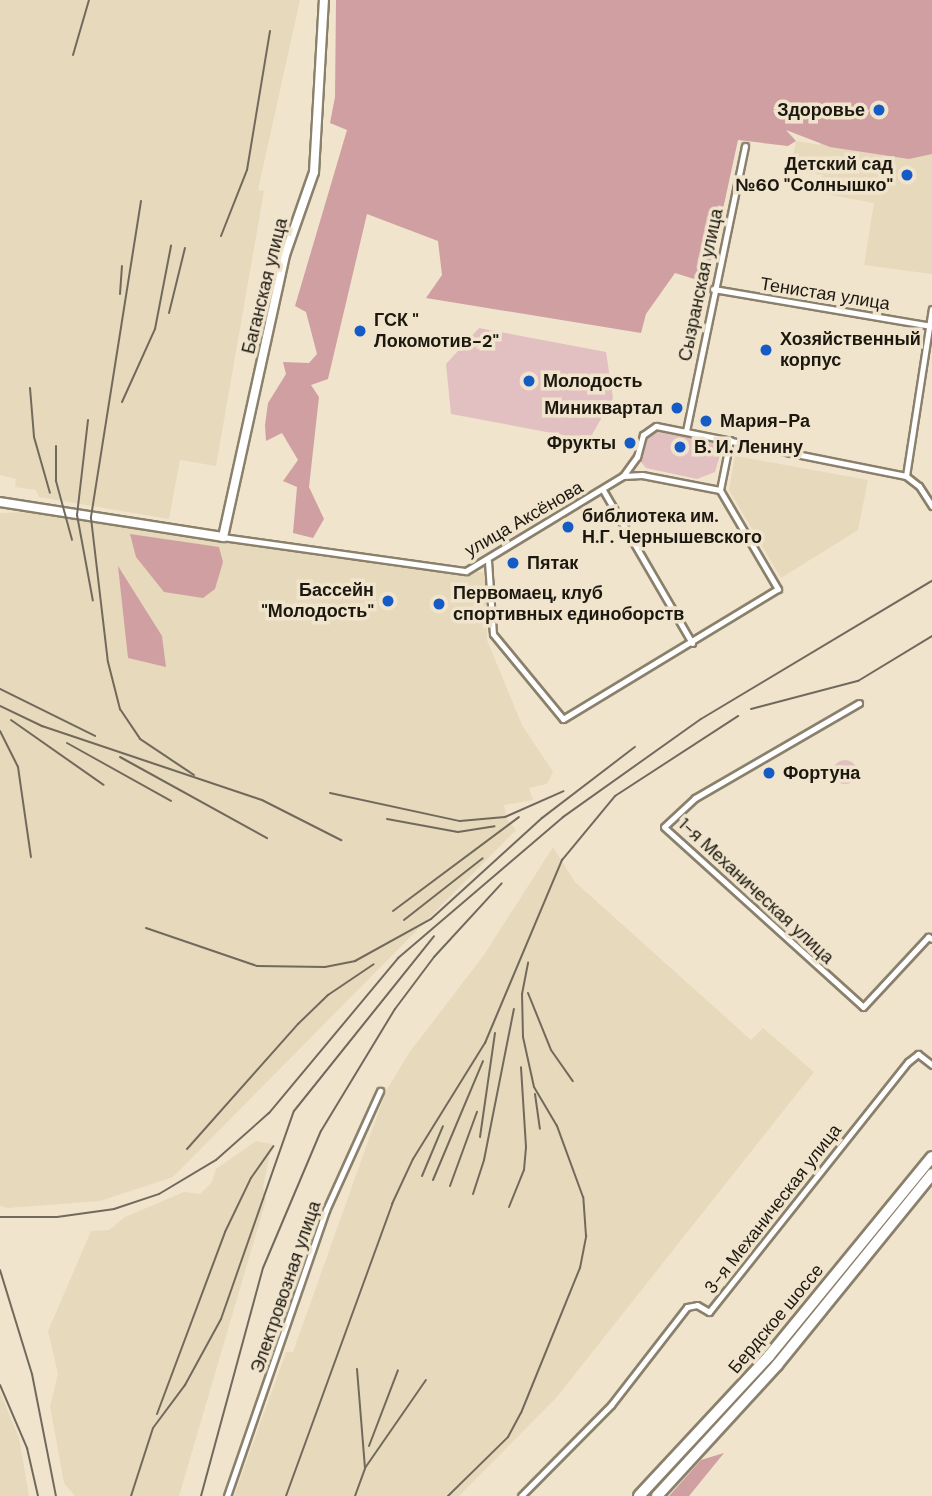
<!DOCTYPE html>
<meta charset="utf-8">
<style>
body{margin:0}
#map{position:relative;width:932px;height:1496px;overflow:hidden;background:#f0e4cd;font-family:"DM Sans",sans-serif}
div>[style]{position:absolute}
.built>*{inset:0;background:#e7d9bb}
.green>*{inset:0;background:#e2c0c1}
.round{border-radius:50%}
.forest>*{inset:0;background:#d09fa1}
.roads{filter:drop-shadow(2px 0 #8a806b) drop-shadow(-2px 0 #8a806b) drop-shadow(0 2px #8a806b) drop-shadow(0 -2px #8a806b)}
.street>*{height:5px;margin:-2.5px;padding:0 2.5px;transform-origin:2.5px;border-radius:2.5px;background:#fff}
.secondary>*{height:8px;margin:-4px;padding:0 4px;transform-origin:4px;border-radius:4px;background:#fff}
.highway>*{height:10px;margin:-5px;padding:0 5px;transform-origin:5px;border-radius:5px;background:#fff}
.rail>*{height:2px;margin:-1px;padding:0 1px;transform-origin:1px;border-radius:1px;background:#716a5c}
.dots>*{width:19px;height:19px;translate:-50% -50%;box-sizing:border-box;border:4px solid #f0e4cd;border-radius:50%}
span{translate:-50% -50%;white-space:nowrap;text-align:center;line-height:1.15;-webkit-text-stroke:7px #f0e4cd;paint-order:stroke}
.poi-label{font-size:18px;color:#1c1810;font-weight:700}
.right{translate:-100% -50%;text-align:right}
.left{translate:0 -50%;text-align:left}
.street-label{font-size:18px;color:#1c1810}
</style>
<div id="map">
<div class="built">
<i style="clip-path:polygon(0 0,300px 0,258px 190px,264px 191px,216px 466px,180px 460px,169px 519px,39px 497px,36px 490px,15px 487px,16px 479px,0 475px)"></i>
<i style="clip-path:polygon(932px 127px,932px 274px,864px 265px,874px 203px,820px 193px,823px 175px,790px 171px,796px 141px,821px 145px,823px 137px)"></i>
<i style="clip-path:polygon(735px 456px,868px 480px,858px 530px,781px 578px,729px 490px)"></i>
<i style="clip-path:polygon(31px 512px,486px 573px,487px 640px,522px 725px,553px 772px,547px 784px,529px 788px,533px 800px,504px 805px,507px 819px,516px 830px,173px 1177px,100px 1201px,8px 1208px,0 1206px,0 513px)"></i>
<i style="clip-path:polygon(553px 847px,575px 882px,751px 1040px,763px 1028px,814px 1072px,556px 1398px,459px 1496px,234px 1496px,286px 1352px,293px 1352px,386px 1091px,409px 1053px,484px 955px)"></i>
<i style="clip-path:polygon(256px 1141px,272px 1144px,263px 1187px,266px 1200px,179px 1496px,75px 1496px,64px 1483px,50px 1406px,58px 1374px,48px 1331px,91px 1231px,109px 1230px,125px 1217px,184px 1192px,200px 1194px,212px 1182px,216px 1169px)"></i>
<i style="clip-path:polygon(0 1392px,19px 1438px,29px 1496px,0 1496px)"></i>
</div>
<div class="green">
<i style="clip-path:polygon(479px 328px,606px 352px,613px 398px,589px 440px,451px 414px,446px 364px)"></i>
<i style="clip-path:polygon(659px 430px,717px 441px,722px 448px,715px 472px,697px 479px,646px 468px,641px 462px,648px 436px)"></i>
<i class="round" style="left:833px;top:760px;width:24px;height:24px"></i>
</div>
<div class="forest">
<i style="clip-path:polygon(336px 0,932px 0,932px 154px,909px 159px,830px 147px,786px 130px,796px 141px,788px 146px,738px 140px,707px 283px,675px 273px,646px 314px,641px 333px,426px 298px,442px 275px,438px 241px,367px 214px,328px 379px,311px 385px,319px 397px,309px 487px,324px 519px,313px 538px,293px 533px,297px 487px,283px 481px,298px 460px,282px 433px,266px 441px,265px 425px,268px 403px,286px 374px,283px 362px,309px 363px,317px 354px,306px 312px,295px 306px,347px 130px,330px 123px,335px 97px)"></i>
<i style="clip-path:polygon(130px 534px,219px 547px,223px 562px,215px 589px,203px 598px,164px 592px,136px 557px)"></i>
<i style="clip-path:polygon(118px 566px,162px 636px,166px 667px,128px 658px)"></i>
<i style="clip-path:polygon(724px 1453px,689px 1496px,669px 1496px,701px 1460px)"></i>
</div>
<div class="roads">
<div class="street">
<i style="left:713px;top:289px;width:222px;rotate:9.6deg"></i>
<i style="left:686px;top:431px;width:291px;rotate:-78.3deg"></i>
<i style="left:623px;top:476px;width:19px;rotate:-3deg"></i>
<i style="left:642px;top:475px;width:79px;rotate:10.9deg"></i>
<i style="left:720px;top:490px;width:51px;rotate:-78.7deg"></i>
<i style="left:906px;top:476px;width:169px;rotate:-81.2deg"></i>
<i style="left:603px;top:490px;width:177px;rotate:59.8deg"></i>
<i style="left:223px;top:537px;width:245px;rotate:8deg"></i>
<i style="left:466px;top:571px;width:184px;rotate:-31.2deg"></i>
<i style="left:623px;top:476px;width:24px;rotate:-54deg"></i>
<i style="left:637px;top:457px;width:23px;rotate:-75deg"></i>
<i style="left:643px;top:435px;width:16px;rotate:-35deg"></i>
<i style="left:656px;top:426px;width:255px;rotate:11.3deg"></i>
<i style="left:906px;top:476px;width:16px;rotate:38deg"></i>
<i style="left:919px;top:486px;width:24px;rotate:57deg"></i>
<i style="left:488px;top:561px;width:73px;rotate:86.1deg"></i>
<i style="left:493px;top:634px;width:110px;rotate:50.5deg"></i>
<i style="left:563px;top:719px;width:251px;rotate:-31.2deg"></i>
<i style="left:778px;top:589px;width:115px;rotate:-120.4deg"></i>
<i style="left:859px;top:703px;width:190px;rotate:149.9deg"></i>
<i style="left:695px;top:798px;width:42px;rotate:136.9deg"></i>
<i style="left:664px;top:827px;width:268px;rotate:42.1deg"></i>
<i style="left:863px;top:1007px;width:96px;rotate:-47.1deg"></i>
<i style="left:928px;top:937px;width:4px;rotate:27deg"></i>
<i style="left:227px;top:1496px;width:303px;rotate:-70.9deg"></i>
<i style="left:326px;top:1210px;width:131px;rotate:-65.6deg"></i>
<i style="left:521px;top:1496px;width:128px;rotate:-45.3deg"></i>
<i style="left:611px;top:1405px;width:124px;rotate:-52.2deg"></i>
<i style="left:687px;top:1307px;width:10px;rotate:-11deg"></i>
<i style="left:697px;top:1305px;width:14px;rotate:30deg"></i>
<i style="left:709px;top:1312px;width:320px;rotate:-51.5deg"></i>
<i style="left:908px;top:1062px;width:13px;rotate:-39deg"></i>
<i style="left:918px;top:1054px;width:18px;rotate:38deg"></i>
</div>
<div class="secondary">
<i style="left:0;top:502px;width:226px;rotate:8.9deg"></i>
<i style="left:223px;top:537px;width:289px;rotate:-77.6deg"></i>
<i style="left:285px;top:255px;width:88px;rotate:-70.7deg"></i>
<i style="left:314px;top:172px;width:172px;rotate:-86.7deg"></i>
</div>
<div class="highway">
<i style="left:639px;top:1496px;width:191px;rotate:-47.1deg"></i>
<i style="left:769px;top:1356px;width:257px;rotate:-50.7deg"></i>
<i style="left:657px;top:1496px;width:178px;rotate:-47.5deg"></i>
<i style="left:777px;top:1365px;width:246px;rotate:-50.9deg"></i>
</div>
</div>
<div class="rail">
<i style="left:73px;top:55px;width:57px;rotate:-73.8deg"></i>
<i style="left:141px;top:201px;width:321px;rotate:99deg"></i>
<i style="left:91px;top:518px;width:145px;rotate:83.3deg"></i>
<i style="left:108px;top:662px;width:49px;rotate:75.7deg"></i>
<i style="left:120px;top:709px;width:36px;rotate:56deg"></i>
<i style="left:140px;top:739px;width:65px;rotate:33.7deg"></i>
<i style="left:221px;top:236px;width:71px;rotate:-68.5deg"></i>
<i style="left:247px;top:170px;width:141px;rotate:-80.6deg"></i>
<i style="left:120px;top:294px;width:28px;rotate:-86deg"></i>
<i style="left:169px;top:313px;width:67px;rotate:-76.2deg"></i>
<i style="left:30px;top:388px;width:49px;rotate:85.3deg"></i>
<i style="left:34px;top:437px;width:58px;rotate:74.1deg"></i>
<i style="left:122px;top:402px;width:80px;rotate:-65.7deg"></i>
<i style="left:155px;top:329px;width:85px;rotate:-79.1deg"></i>
<i style="left:88px;top:420px;width:96px;rotate:96.6deg"></i>
<i style="left:77px;top:515px;width:87px;rotate:79.5deg"></i>
<i style="left:56px;top:446px;width:35px;rotate:90deg"></i>
<i style="left:56px;top:481px;width:61px;rotate:74.8deg"></i>
<i style="left:0;top:689px;width:106px;rotate:26.3deg"></i>
<i style="left:0;top:706px;width:47px;rotate:25.5deg"></i>
<i style="left:42px;top:726px;width:232px;rotate:18.6deg"></i>
<i style="left:262px;top:800px;width:89px;rotate:26.9deg"></i>
<i style="left:751px;top:709px;width:111px;rotate:-14.7deg"></i>
<i style="left:858px;top:681px;width:87px;rotate:-31.3deg"></i>
<i style="left:11px;top:720px;width:113px;rotate:35deg"></i>
<i style="left:0;top:731px;width:40px;rotate:63.4deg"></i>
<i style="left:18px;top:767px;width:91px;rotate:81.8deg"></i>
<i style="left:67px;top:743px;width:119px;rotate:29.1deg"></i>
<i style="left:120px;top:757px;width:168px;rotate:28.9deg"></i>
<i style="left:330px;top:793px;width:133px;rotate:12.2deg"></i>
<i style="left:460px;top:821px;width:45px;rotate:-5.1deg"></i>
<i style="left:505px;top:817px;width:64px;rotate:-23.8deg"></i>
<i style="left:387px;top:819px;width:72px;rotate:10.4deg"></i>
<i style="left:458px;top:832px;width:37px;rotate:-9deg"></i>
<i style="left:393px;top:911px;width:157px;rotate:-36.7deg"></i>
<i style="left:404px;top:920px;width:100px;rotate:-38.1deg"></i>
<i style="left:146px;top:928px;width:117px;rotate:18.9deg"></i>
<i style="left:257px;top:966px;width:68px;rotate:0.8deg"></i>
<i style="left:325px;top:967px;width:31px;rotate:-11deg"></i>
<i style="left:355px;top:961px;width:87px;rotate:-28.9deg"></i>
<i style="left:431px;top:919px;width:150px;rotate:-42.3deg"></i>
<i style="left:542px;top:818px;width:117px;rotate:-37.4deg"></i>
<i style="left:528px;top:993px;width:61px;rotate:68deg"></i>
<i style="left:551px;top:1050px;width:38px;rotate:55deg"></i>
<i style="left:535px;top:1094px;width:35px;rotate:82deg"></i>
<i style="left:480px;top:1137px;width:105px;rotate:-81.8deg"></i>
<i style="left:187px;top:1149px;width:167px;rotate:-48.4deg"></i>
<i style="left:298px;top:1024px;width:42px;rotate:-44deg"></i>
<i style="left:328px;top:995px;width:55px;rotate:-34deg"></i>
<i style="left:422px;top:1176px;width:54px;rotate:-67.2deg"></i>
<i style="left:433px;top:1180px;width:129px;rotate:-67.2deg"></i>
<i style="left:450px;top:1186px;width:79px;rotate:-70deg"></i>
<i style="left:473px;top:1194px;width:36px;rotate:-72deg"></i>
<i style="left:484px;top:1160px;width:154px;rotate:-78.8deg"></i>
<i style="left:509px;top:1207px;width:40px;rotate:-68deg"></i>
<i style="left:524px;top:1170px;width:23px;rotate:-85deg"></i>
<i style="left:526px;top:1147px;width:80px;rotate:-93.6deg"></i>
<i style="left:0;top:1217px;width:57px"></i>
<i style="left:57px;top:1217px;width:58px;rotate:-8deg"></i>
<i style="left:114px;top:1209px;width:47px;rotate:-18.4deg"></i>
<i style="left:159px;top:1194px;width:66px;rotate:-30.8deg"></i>
<i style="left:216px;top:1160px;width:71px;rotate:-41.6deg"></i>
<i style="left:269px;top:1113px;width:202px;rotate:-50.2deg"></i>
<i style="left:398px;top:958px;width:217px;rotate:-40.5deg"></i>
<i style="left:563px;top:817px;width:169px;rotate:-35.4deg"></i>
<i style="left:701px;top:719px;width:269px;rotate:-30.9deg"></i>
<i style="left:0;top:1270px;width:109px;rotate:72.9deg"></i>
<i style="left:32px;top:1374px;width:124px;rotate:78.9deg"></i>
<i style="left:357px;top:1369px;width:99px;rotate:85.4deg"></i>
<i style="left:0;top:1385px;width:69px;rotate:66.8deg"></i>
<i style="left:27px;top:1448px;width:49px;rotate:77.1deg"></i>
<i style="left:157px;top:1414px;width:194px;rotate:-69.5deg"></i>
<i style="left:225px;top:1232px;width:60px;rotate:-64.3deg"></i>
<i style="left:251px;top:1178px;width:39px;rotate:-55deg"></i>
<i style="left:369px;top:1446px;width:81px;rotate:-69.1deg"></i>
<i style="left:131px;top:1496px;width:71px;rotate:-72.1deg"></i>
<i style="left:153px;top:1428px;width:54px;rotate:-53.3deg"></i>
<i style="left:185px;top:1385px;width:75px;rotate:-61.4deg"></i>
<i style="left:221px;top:1319px;width:220px;rotate:-70.7deg"></i>
<i style="left:294px;top:1111px;width:224px;rotate:-51.3deg"></i>
<i style="left:201px;top:1496px;width:236px;rotate:-74.8deg"></i>
<i style="left:263px;top:1268px;width:149px;rotate:-67.1deg"></i>
<i style="left:321px;top:1131px;width:143px;rotate:-58.8deg"></i>
<i style="left:395px;top:1009px;width:65px;rotate:-53.1deg"></i>
<i style="left:434px;top:957px;width:100px;rotate:-47.4deg"></i>
<i style="left:286px;top:1496px;width:311px;rotate:-70deg"></i>
<i style="left:392px;top:1204px;width:50px;rotate:-65deg"></i>
<i style="left:413px;top:1159px;width:137px;rotate:-58.2deg"></i>
<i style="left:485px;top:1043px;width:199px;rotate:-67.2deg"></i>
<i style="left:562px;top:860px;width:83px;rotate:-50.4deg"></i>
<i style="left:615px;top:796px;width:147px;rotate:-33deg"></i>
<i style="left:355px;top:1496px;width:30px;rotate:-70deg"></i>
<i style="left:365px;top:1468px;width:107px;rotate:-55.3deg"></i>
<i style="left:448px;top:1496px;width:84px;rotate:-44.5deg"></i>
<i style="left:508px;top:1437px;width:27px;rotate:-62deg"></i>
<i style="left:521px;top:1413px;width:157px;rotate:-67.9deg"></i>
<i style="left:580px;top:1268px;width:33px;rotate:-79deg"></i>
<i style="left:586px;top:1236px;width:39px;rotate:-94deg"></i>
<i style="left:583px;top:1197px;width:76px;rotate:-110.1deg"></i>
<i style="left:557px;top:1126px;width:45px;rotate:-120.5deg"></i>
<i style="left:534px;top:1087px;width:51px;rotate:-102.4deg"></i>
<i style="left:523px;top:1037px;width:43px;rotate:-91.3deg"></i>
<i style="left:522px;top:994px;width:32px;rotate:-79deg"></i>
</div>
<div class="dots">
<i style="left:879px;top:110px;background:#145bc6"></i>
<i style="left:907px;top:175px;background:#145bc6"></i>
<i style="left:360px;top:331px;background:#145bc6"></i>
<i style="left:766px;top:350px;background:#145bc6"></i>
<i style="left:529px;top:381px;background:#145bc6"></i>
<i style="left:677px;top:408px;background:#145bc6"></i>
<i style="left:706px;top:421px;background:#145bc6"></i>
<i style="left:630px;top:443px;background:#145bc6"></i>
<i style="left:680px;top:447px;background:#145bc6"></i>
<i style="left:568px;top:527px;background:#145bc6"></i>
<i style="left:513px;top:563px;background:#145bc6"></i>
<i style="left:388px;top:601px;background:#145bc6"></i>
<i style="left:439px;top:604px;background:#145bc6"></i>
<i style="left:769px;top:773px;background:#145bc6"></i>
</div>
<div class="poi-label">
<span class="right" style="left:865px;top:110px">Здоровье</span>
<span class="right" style="left:893px;top:175px">Детский сад<br>№60 "Солнышко"</span>
<span class="left" style="left:374px;top:331px">ГСК "<br>Локомотив-2"</span>
<span class="left" style="left:780px;top:350px">Хозяйственный<br>корпус</span>
<span class="left" style="left:543px;top:381px">Молодость</span>
<span class="right" style="left:663px;top:408px">Миниквартал</span>
<span class="left" style="left:720px;top:421px">Мария-Ра</span>
<span class="right" style="left:616px;top:443px">Фрукты</span>
<span class="left" style="left:694px;top:447px">В. И. Ленину</span>
<span class="left" style="left:582px;top:527px">библиотека им.<br>Н.Г. Чернышевского</span>
<span class="left" style="left:527px;top:563px">Пятак</span>
<span class="right" style="left:374px;top:601px">Бассейн<br>"Молодость"</span>
<span class="left" style="left:453px;top:604px">Первомаец, клуб<br>спортивных единоборств</span>
<span class="left" style="left:783px;top:773px">Фортуна</span>
</div>
<div class="street-label">
<span style="left:701px;top:285px;rotate:-78deg">Сызранская улица</span>
<span style="left:265px;top:286px;rotate:-76deg">Баганская улица</span>
<span style="left:825px;top:294px;rotate:9deg">Тенистая улица</span>
<span style="left:524px;top:519px;rotate:-30deg">улица Аксёнова</span>
<span style="left:756px;top:891px;rotate:43deg">1-я Механическая улица</span>
<span style="left:773px;top:1209px;rotate:-52deg">3-я Механическая улица</span>
<span style="left:286px;top:1287px;rotate:-71deg">Электровозная улица</span>
<span style="left:776px;top:1319px;rotate:-50deg">Бердское шоссе</span>
</div>
</div>
